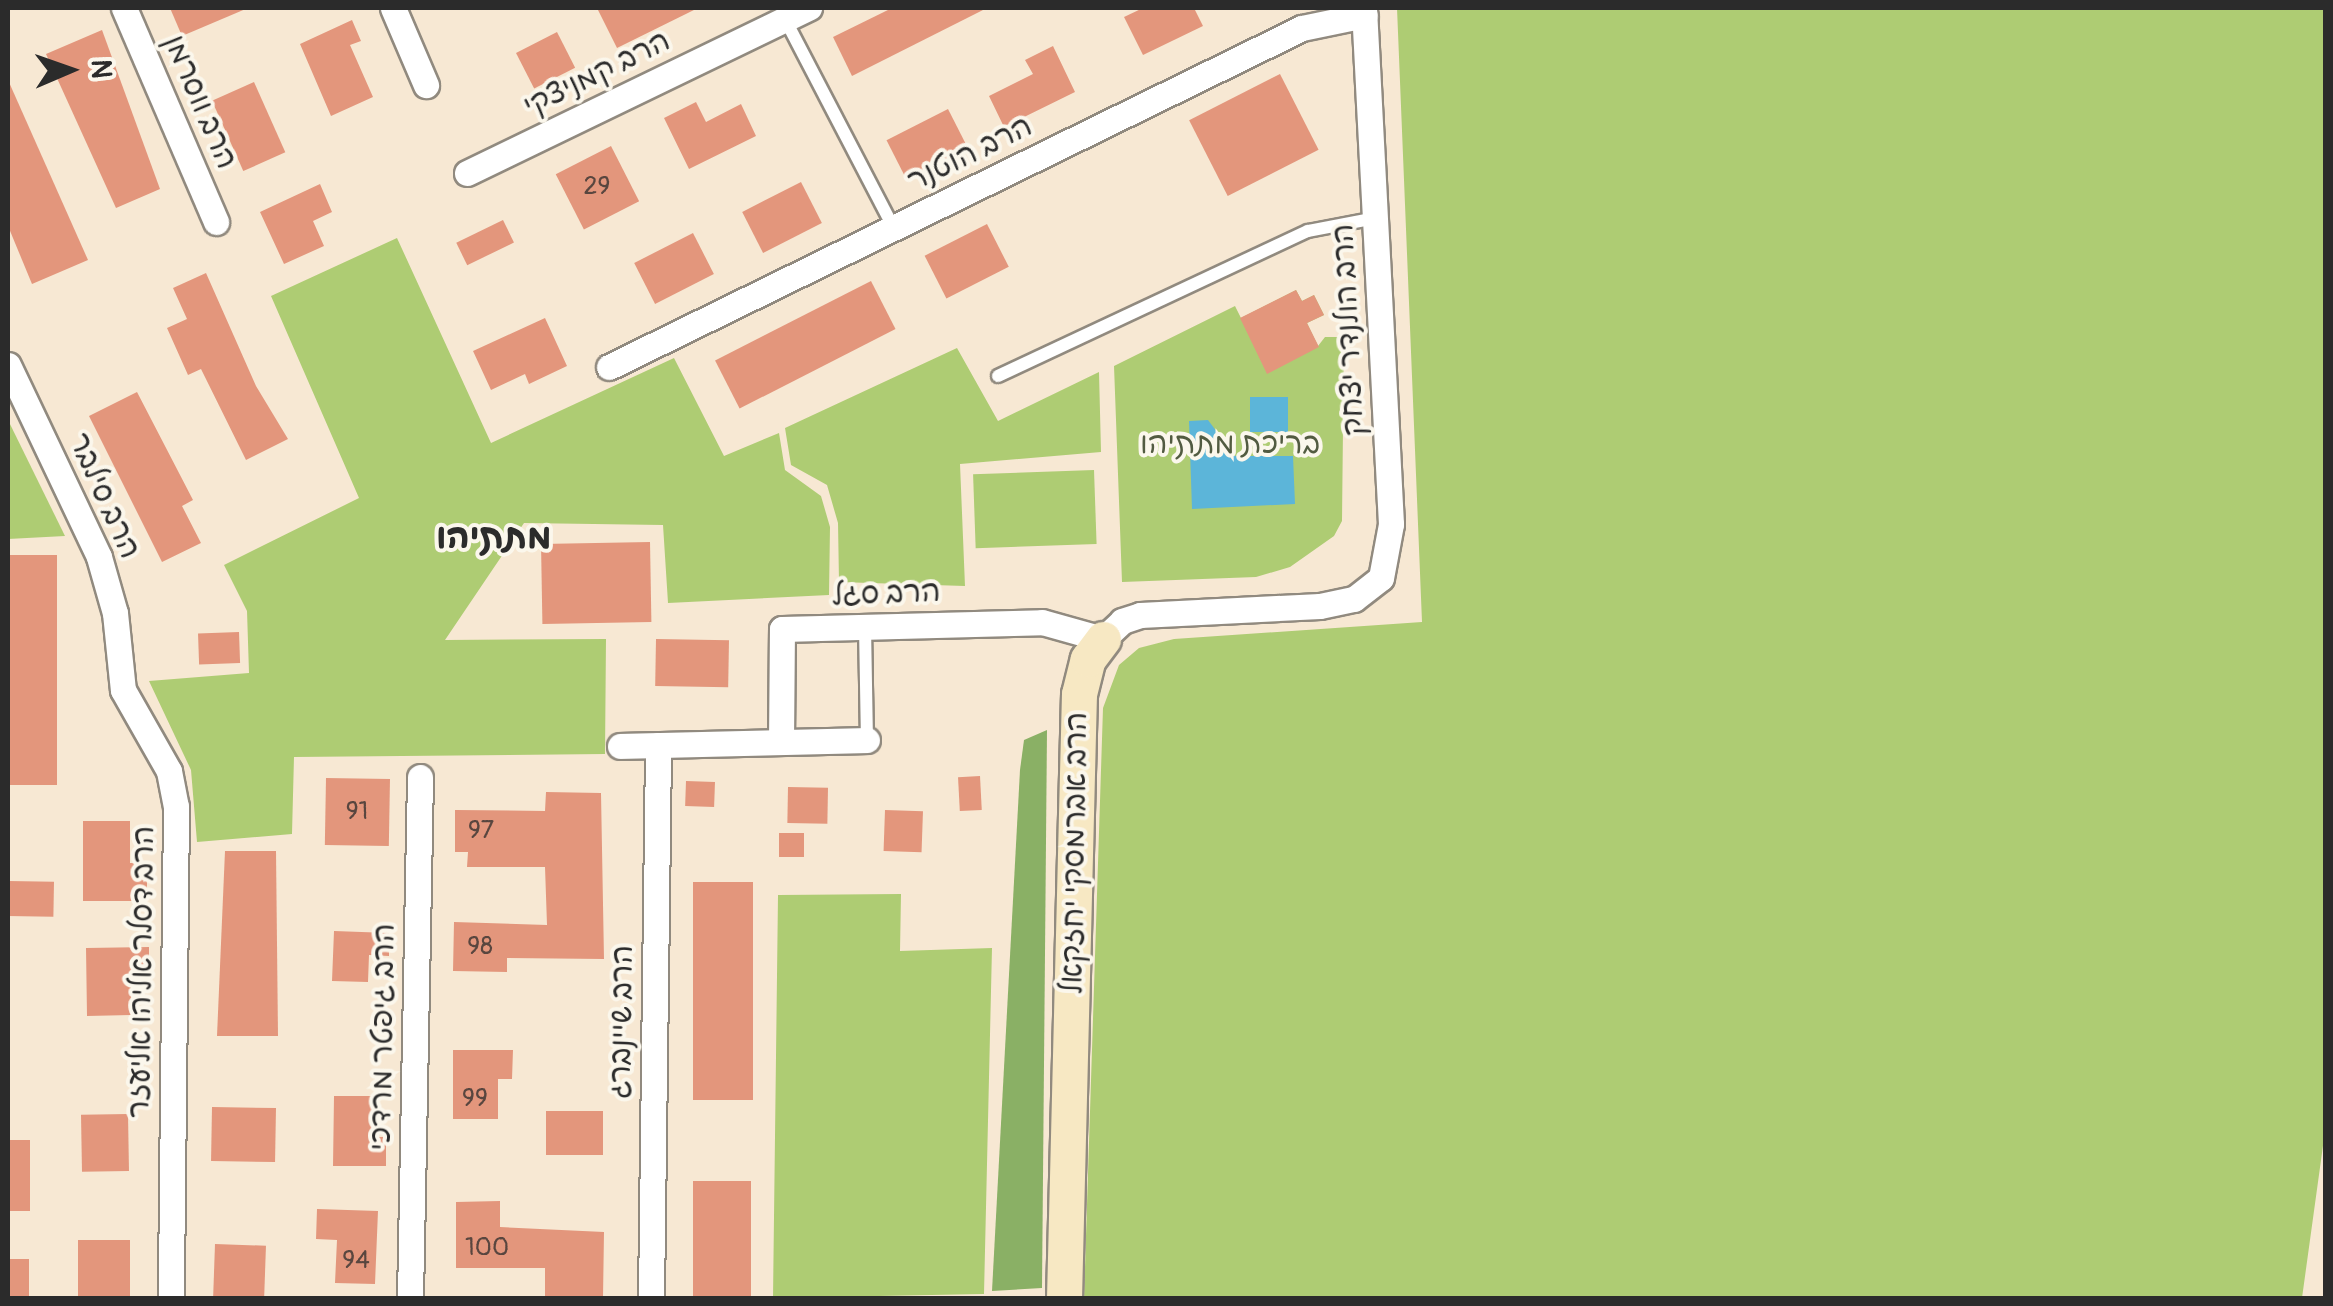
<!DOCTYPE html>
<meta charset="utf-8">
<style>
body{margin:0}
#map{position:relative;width:2333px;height:1306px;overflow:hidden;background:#f7e8d3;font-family:Pangolin,"Playpen Sans Hebrew",sans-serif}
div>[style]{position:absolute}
.green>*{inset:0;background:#aecc73;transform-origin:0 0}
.forest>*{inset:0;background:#8ab065}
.water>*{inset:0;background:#5cb5d9;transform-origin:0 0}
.building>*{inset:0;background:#e3967c;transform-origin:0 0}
.roads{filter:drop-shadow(2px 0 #918a7f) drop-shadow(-2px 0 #918a7f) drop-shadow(0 2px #918a7f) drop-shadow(0 -2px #918a7f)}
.lane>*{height:12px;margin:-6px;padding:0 6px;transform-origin:6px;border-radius:6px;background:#fff}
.street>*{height:25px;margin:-12.5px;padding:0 12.5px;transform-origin:12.5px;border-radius:12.5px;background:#fff}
.secondary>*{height:35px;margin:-17.5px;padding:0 17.5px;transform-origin:17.5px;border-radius:17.5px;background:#f7e8c3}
span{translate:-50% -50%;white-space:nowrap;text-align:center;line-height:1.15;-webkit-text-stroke:8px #fbf7ec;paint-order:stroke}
.number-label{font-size:25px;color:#59463f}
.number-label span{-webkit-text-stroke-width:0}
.street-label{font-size:30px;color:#2b2b2b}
.park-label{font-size:30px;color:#525b41}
.quarter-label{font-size:35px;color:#2b2b2b;font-weight:700}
.frame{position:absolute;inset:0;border:10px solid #2b2b2b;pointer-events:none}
.north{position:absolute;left:20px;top:20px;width:100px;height:100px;-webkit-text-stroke:8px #fbf7ec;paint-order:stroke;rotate:88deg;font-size:28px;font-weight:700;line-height:40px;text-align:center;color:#2b2b2b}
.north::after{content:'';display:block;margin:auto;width:35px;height:45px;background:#2b2b2b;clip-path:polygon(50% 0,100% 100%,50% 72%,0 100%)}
</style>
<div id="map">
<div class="green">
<i style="clip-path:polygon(1397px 8px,2325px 8px,2326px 1124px,2302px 1298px,1084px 1298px,1103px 708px,1119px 665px,1139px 648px,1174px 639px,1422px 622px)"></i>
<i style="clip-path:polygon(397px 238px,491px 443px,674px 358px,724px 456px,779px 433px,785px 470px,821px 496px,830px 527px,829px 595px,668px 603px,663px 525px,524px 523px,445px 640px,606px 639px,605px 754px,294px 757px,292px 834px,197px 842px,191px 770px,149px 681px,249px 673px,247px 611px,224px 565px,359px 498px,271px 296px)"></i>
<i style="clip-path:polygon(1296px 290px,1302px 301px,1314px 295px,1324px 315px,1307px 323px,1318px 346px,1325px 337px,1344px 337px,1342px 521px,1334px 536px,1290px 567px,1256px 577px,1122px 582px,1114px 366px,1235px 306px,1241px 318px)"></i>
<i style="clip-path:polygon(957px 348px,998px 421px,1099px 372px,1101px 452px,960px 464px,965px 586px,839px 582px,838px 523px,827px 485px,791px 465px,785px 428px)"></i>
<i style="clip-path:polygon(8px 420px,65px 536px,8px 539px)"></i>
<i style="left:1094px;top:470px;width:74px;height:121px;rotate:88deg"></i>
<i style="clip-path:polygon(901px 894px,900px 951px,992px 948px,984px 1294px,773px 1298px,778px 895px)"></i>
</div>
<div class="forest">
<i style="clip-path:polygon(1047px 730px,1042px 1288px,992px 1291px,1020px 770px,1024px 740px)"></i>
</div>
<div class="water">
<i style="left:1288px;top:397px;width:35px;height:38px;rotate:90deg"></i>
<i style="clip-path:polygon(1208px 420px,1235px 456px,1293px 456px,1295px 504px,1192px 509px,1189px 421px)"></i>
</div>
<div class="building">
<i style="clip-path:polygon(170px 8px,248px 8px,182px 36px)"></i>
<i style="clip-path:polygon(597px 8px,698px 8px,617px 48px)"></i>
<i style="clip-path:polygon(892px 8px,987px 8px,852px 76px,833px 37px)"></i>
<i style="clip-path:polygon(1143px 8px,1194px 8px,1203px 26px,1143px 55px,1124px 17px)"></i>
<i style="clip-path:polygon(352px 20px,361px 41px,350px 45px,373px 97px,331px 116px,300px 44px)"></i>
<i style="clip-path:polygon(102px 30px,160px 189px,116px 208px,46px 54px)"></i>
<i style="left:557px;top:32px;width:40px;height:46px;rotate:63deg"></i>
<i style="clip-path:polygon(1053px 46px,1075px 92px,1004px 127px,989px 96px,1033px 74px,1025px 60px)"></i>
<i style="left:1280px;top:74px;width:85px;height:102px;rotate:63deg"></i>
<i style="clip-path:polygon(8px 80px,88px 260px,32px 284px,8px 226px)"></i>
<i style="left:254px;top:82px;width:77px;height:46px;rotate:66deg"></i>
<i style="clip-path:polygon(696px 102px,706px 122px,741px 104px,756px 136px,689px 169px,664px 118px)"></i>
<i style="left:948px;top:109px;width:44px;height:69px;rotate:63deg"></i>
<i style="left:611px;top:146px;width:62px;height:62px;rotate:63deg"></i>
<i style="left:801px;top:182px;width:46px;height:66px;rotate:63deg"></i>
<i style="clip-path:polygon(320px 184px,332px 212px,313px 221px,324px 246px,284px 264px,260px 212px)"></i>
<i style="left:503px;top:220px;width:25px;height:52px;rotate:64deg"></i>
<i style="left:987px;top:224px;width:48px;height:70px;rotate:63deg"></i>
<i style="left:693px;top:233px;width:46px;height:66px;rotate:63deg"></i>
<i style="clip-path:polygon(206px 273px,256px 386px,288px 439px,246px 460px,201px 369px,188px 375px,167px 328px,187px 319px,173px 288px)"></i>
<i style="left:871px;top:281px;width:54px;height:175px;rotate:63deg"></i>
<i style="clip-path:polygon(1296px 290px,1302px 301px,1314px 295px,1324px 315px,1307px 323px,1319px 347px,1267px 374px,1240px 318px)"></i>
<i style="clip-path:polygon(545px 318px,567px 366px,529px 384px,525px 374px,491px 390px,473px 351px)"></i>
<i style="clip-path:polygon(137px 392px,193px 500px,182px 506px,201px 543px,162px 562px,89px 416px)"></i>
<i style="left:650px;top:542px;width:80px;height:109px;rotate:89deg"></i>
<i style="left:8px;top:555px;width:49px;height:230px"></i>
<i style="left:239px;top:632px;width:31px;height:41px;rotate:88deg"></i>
<i style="left:656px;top:639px;width:73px;height:47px;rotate:1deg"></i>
<i style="left:980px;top:776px;width:34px;height:22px;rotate:87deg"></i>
<i style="left:326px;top:778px;width:64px;height:67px;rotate:1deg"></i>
<i style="left:686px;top:781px;width:29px;height:25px;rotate:2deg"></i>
<i style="left:788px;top:787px;width:40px;height:36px;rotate:1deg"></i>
<i style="clip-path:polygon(546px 792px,601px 793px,604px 959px,507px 958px,507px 972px,453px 971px,454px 922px,547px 925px,545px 867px,467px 867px,468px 852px,455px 852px,455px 810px,545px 811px)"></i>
<i style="left:885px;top:810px;width:38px;height:41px;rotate:2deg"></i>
<i style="clip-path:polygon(83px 821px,130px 821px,130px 863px,147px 863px,147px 901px,83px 901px)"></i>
<i style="left:779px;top:833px;width:25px;height:24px"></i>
<i style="clip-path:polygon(225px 851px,276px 851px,278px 1036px,217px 1036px)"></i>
<i style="left:8px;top:881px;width:46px;height:35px;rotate:1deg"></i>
<i style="left:693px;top:882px;width:60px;height:218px"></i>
<i style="clip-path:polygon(334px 931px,389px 933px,389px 956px,369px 955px,368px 982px,332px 981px)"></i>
<i style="clip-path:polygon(149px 947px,149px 982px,131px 982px,131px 1015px,87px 1016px,86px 948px)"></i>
<i style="clip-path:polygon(453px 1050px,513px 1050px,512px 1079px,498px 1079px,498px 1119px,453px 1119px)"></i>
<i style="clip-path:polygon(334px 1096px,377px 1096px,378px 1137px,386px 1137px,386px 1166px,333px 1166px)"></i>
<i style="left:212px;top:1107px;width:64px;height:54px;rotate:1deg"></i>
<i style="left:546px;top:1111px;width:57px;height:44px"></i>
<i style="left:128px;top:1114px;width:57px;height:47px;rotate:89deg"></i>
<i style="left:8px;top:1140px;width:22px;height:71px"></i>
<i style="left:693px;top:1181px;width:58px;height:117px"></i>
<i style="clip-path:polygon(500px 1201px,500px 1227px,604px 1232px,603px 1298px,545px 1298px,545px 1268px,456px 1268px,456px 1202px)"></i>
<i style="clip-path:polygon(317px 1209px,378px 1211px,375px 1284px,335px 1283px,337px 1240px,316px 1239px)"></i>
<i style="left:78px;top:1240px;width:52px;height:58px"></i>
<i style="left:215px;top:1244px;width:51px;height:54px;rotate:2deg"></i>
<i style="left:8px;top:1259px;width:21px;height:39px"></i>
</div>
<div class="roads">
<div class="lane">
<i style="left:785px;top:19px;width:236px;rotate:62.5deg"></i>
<i style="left:998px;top:376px;width:342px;rotate:-25.1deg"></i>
<i style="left:1308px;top:231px;width:69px;rotate:-10.8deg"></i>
<i style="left:865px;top:627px;width:113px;rotate:89deg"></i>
</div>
<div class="street">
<i style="left:124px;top:8px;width:233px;rotate:66.7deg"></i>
<i style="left:393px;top:8px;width:84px;rotate:66.8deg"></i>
<i style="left:467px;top:173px;width:380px;rotate:-25.8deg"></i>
<i style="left:8px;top:365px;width:212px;rotate:64.6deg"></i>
<i style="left:99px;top:557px;width:58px;rotate:74.1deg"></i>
<i style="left:115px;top:613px;width:77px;rotate:84.1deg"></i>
<i style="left:123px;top:690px;width:93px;rotate:60.4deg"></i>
<i style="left:169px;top:771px;width:36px;rotate:79deg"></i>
<i style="left:176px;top:806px;width:492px;rotate:90.6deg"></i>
<i style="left:609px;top:367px;width:771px;rotate:-26.07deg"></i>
<i style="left:1302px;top:28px;width:64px;rotate:-11.7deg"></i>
<i style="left:781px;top:742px;width:113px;rotate:-89.5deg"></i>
<i style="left:782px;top:629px;width:260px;rotate:-1.5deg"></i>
<i style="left:1042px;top:622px;width:63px;rotate:15.6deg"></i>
<i style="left:1103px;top:639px;width:26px;rotate:-43deg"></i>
<i style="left:1122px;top:621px;width:19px;rotate:-18deg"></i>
<i style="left:1140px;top:615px;width:180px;rotate:-2.9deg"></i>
<i style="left:1320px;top:606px;width:35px;rotate:-12deg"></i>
<i style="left:1354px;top:599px;width:34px;rotate:-38deg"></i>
<i style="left:1381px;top:578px;width:55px;rotate:-79.5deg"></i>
<i style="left:1391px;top:524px;width:517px;rotate:-93deg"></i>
<i style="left:620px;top:746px;width:247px;rotate:-1.4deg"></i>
<i style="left:410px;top:1298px;width:521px;rotate:-88.9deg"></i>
<i style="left:651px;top:1298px;width:553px;rotate:-89.27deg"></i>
</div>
<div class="secondary">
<i style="left:1064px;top:1298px;width:604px;rotate:-88.58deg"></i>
<i style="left:1079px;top:694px;width:36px;rotate:-76deg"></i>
<i style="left:1088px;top:659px;width:25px;rotate:-53deg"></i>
</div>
</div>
<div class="number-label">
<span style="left:597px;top:187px">29</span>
<span style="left:357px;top:812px">91</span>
<span style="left:481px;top:831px">97</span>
<span style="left:480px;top:947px">98</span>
<span style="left:475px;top:1099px">99</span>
<span style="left:487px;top:1248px">100</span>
<span style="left:356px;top:1261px">94</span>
</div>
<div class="street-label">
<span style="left:597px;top:74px;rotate:-26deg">הרב קמניצקי</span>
<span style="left:200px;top:102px;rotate:67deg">הרב ווסרמן</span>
<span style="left:970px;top:154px;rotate:-26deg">הרב הוטנר</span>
<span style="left:1349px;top:330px;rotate:-93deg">הרב הולנדר יצחק</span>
<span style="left:104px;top:496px;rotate:66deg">הרב סילבר</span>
<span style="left:886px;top:594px;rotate:-2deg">הרב סגל</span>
<span style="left:1075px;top:853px;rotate:-89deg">הרב אברמסקי יחזקאל</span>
<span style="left:142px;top:972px;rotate:-89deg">הרב דסלר אליהו אליעזר</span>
<span style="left:622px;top:1022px;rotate:-89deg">הרב שיינברג</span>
<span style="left:383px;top:1037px;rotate:-89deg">הרב גיפטר מרדכי</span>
</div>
<div class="park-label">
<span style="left:1230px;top:444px">בריכת מתתיהו</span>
</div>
<div class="quarter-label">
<span style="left:494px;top:537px">מתתיהו</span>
</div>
<div class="frame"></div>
<div class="north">N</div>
</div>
